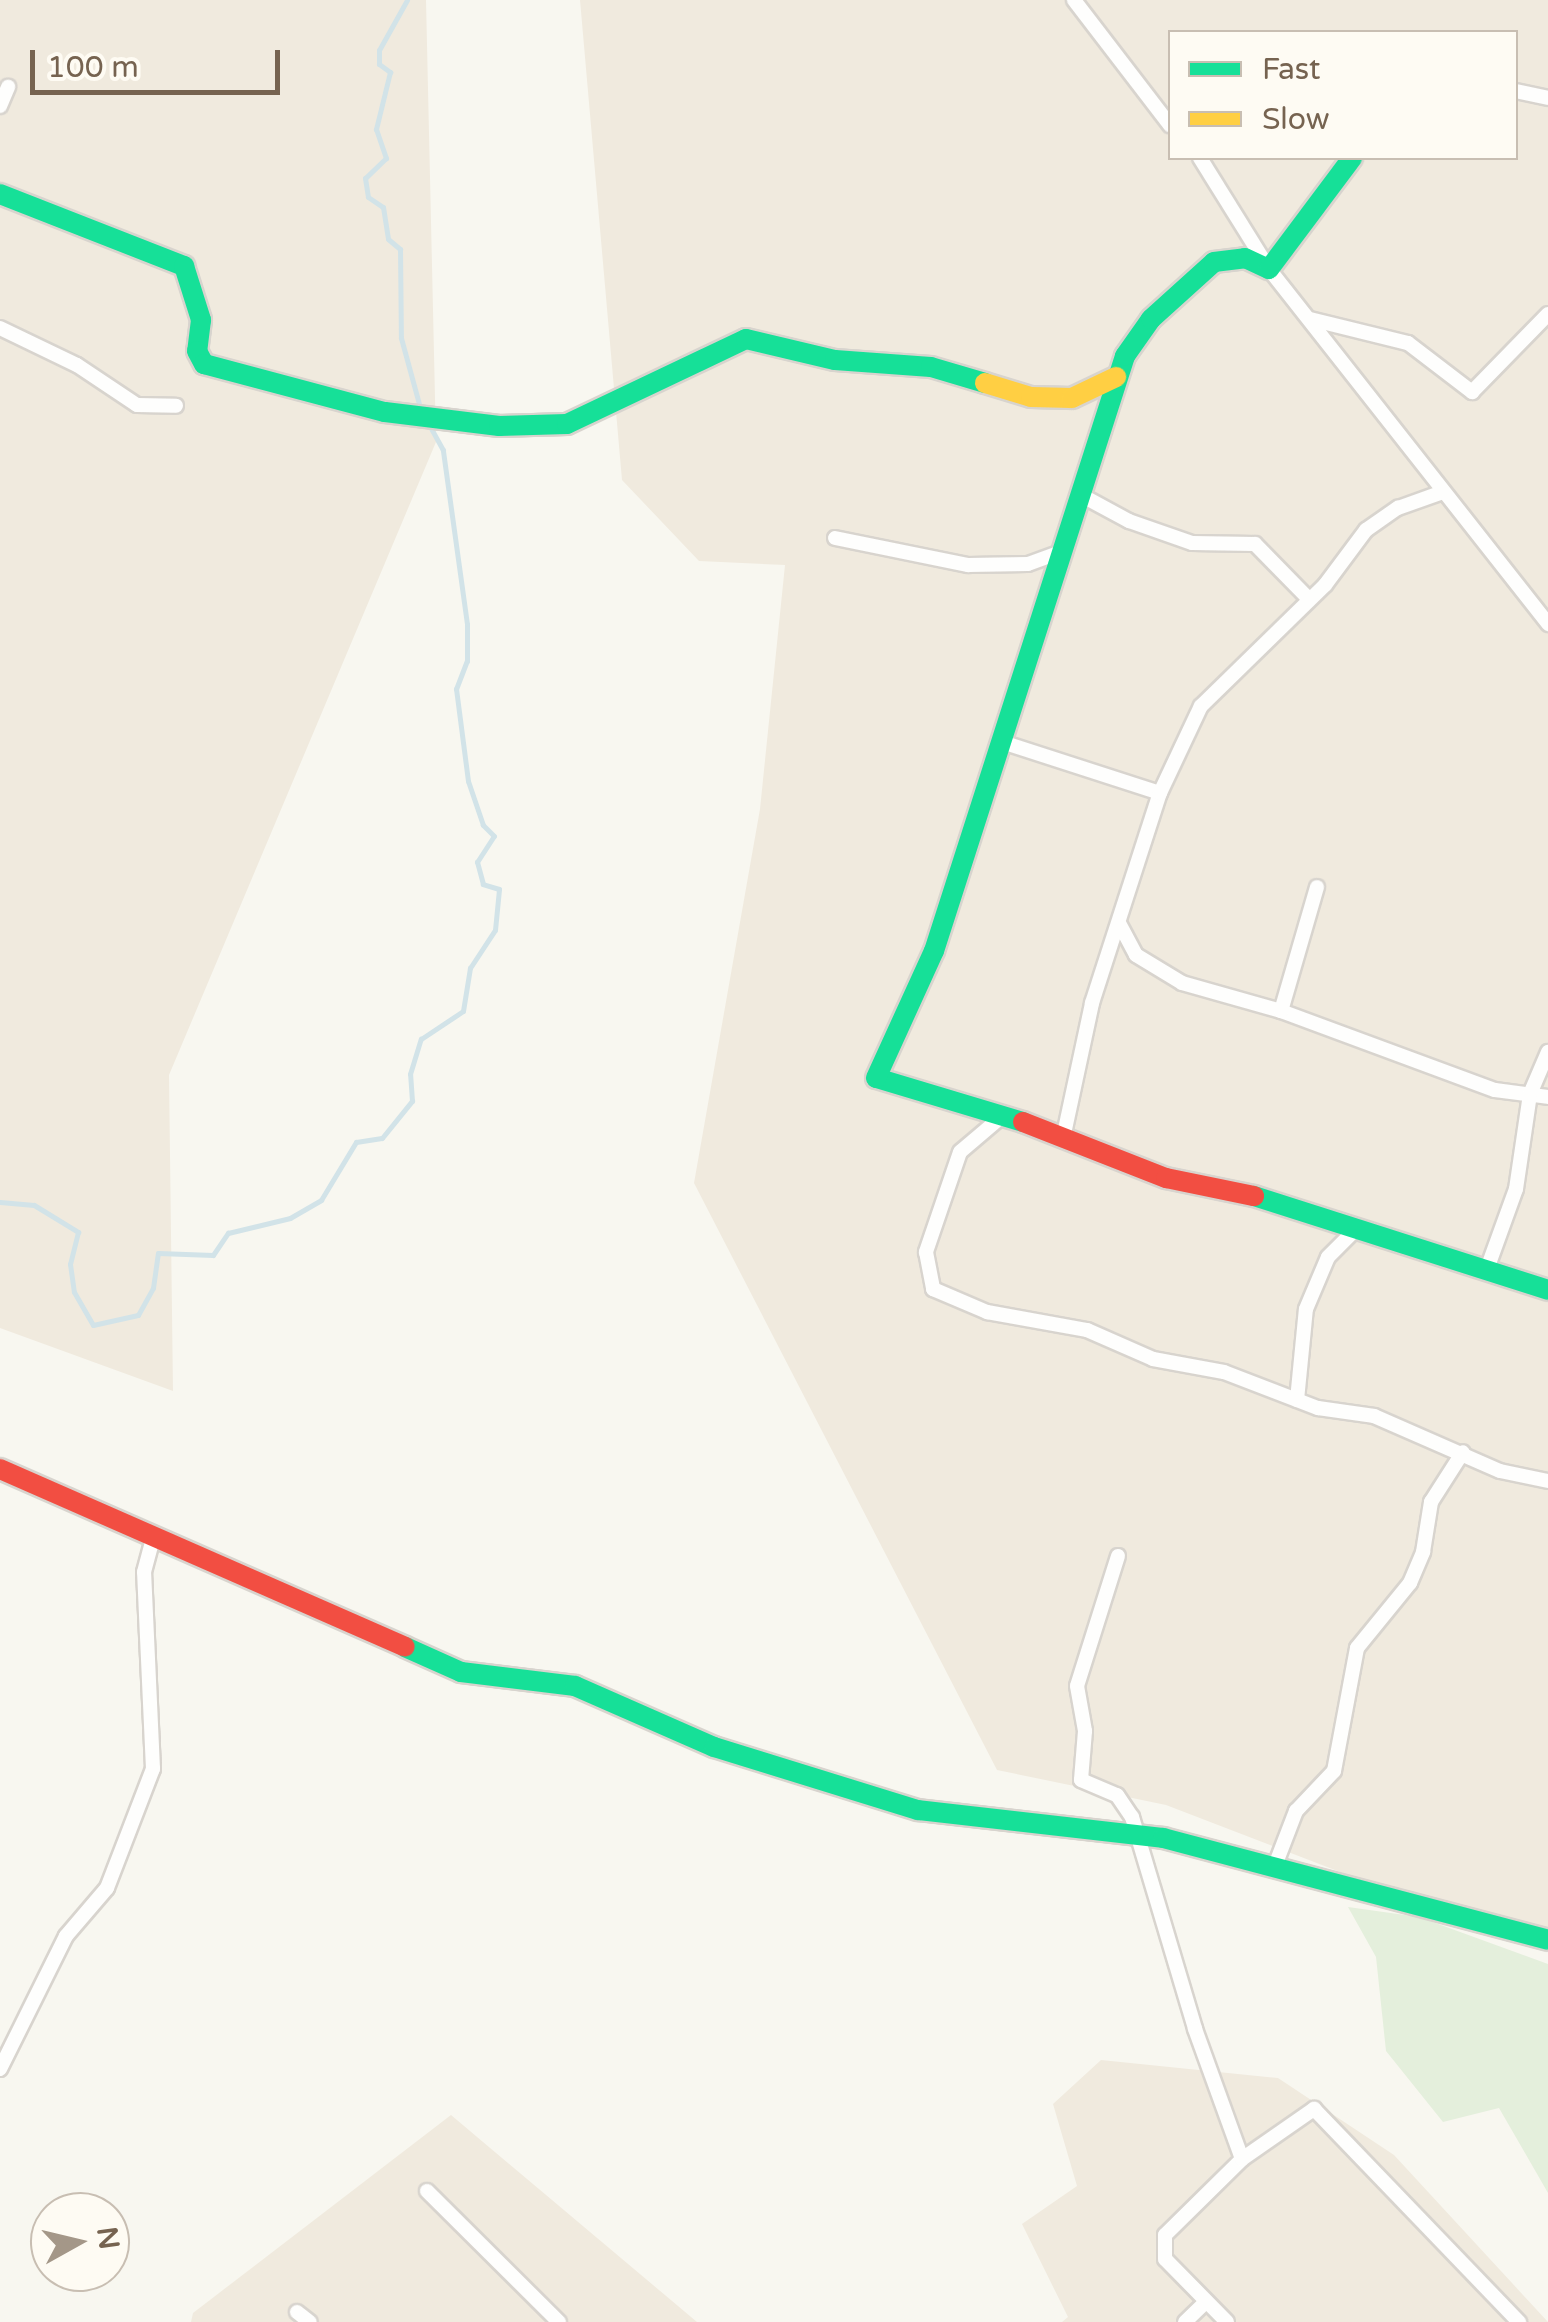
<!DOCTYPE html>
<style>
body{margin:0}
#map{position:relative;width:1548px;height:2322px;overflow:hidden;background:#f8f7f0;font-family:"Varela Round",sans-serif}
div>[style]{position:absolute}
.residential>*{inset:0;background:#f0eade}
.green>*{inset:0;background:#e4efdc}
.stream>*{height:5px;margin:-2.5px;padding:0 2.5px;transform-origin:2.5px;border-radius:2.5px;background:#d2e3e8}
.roads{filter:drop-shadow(2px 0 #d8d4ce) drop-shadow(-2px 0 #d8d4ce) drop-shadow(0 2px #d8d4ce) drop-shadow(0 -2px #d8d4ce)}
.street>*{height:14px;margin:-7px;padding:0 7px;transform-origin:7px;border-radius:7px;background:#fefefd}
.fast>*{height:20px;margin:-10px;padding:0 10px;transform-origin:10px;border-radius:10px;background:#16e098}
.slow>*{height:20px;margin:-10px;padding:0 10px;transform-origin:10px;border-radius:10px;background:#ffcf43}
.jam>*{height:20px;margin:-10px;padding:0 10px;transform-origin:10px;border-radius:10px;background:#f24e42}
span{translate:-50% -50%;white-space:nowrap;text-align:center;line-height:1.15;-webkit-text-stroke:10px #fefbf3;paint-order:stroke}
.legend{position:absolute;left:1168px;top:30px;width:350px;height:130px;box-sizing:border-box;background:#fefbf3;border:2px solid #c8beb2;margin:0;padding:12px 18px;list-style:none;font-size:30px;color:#766350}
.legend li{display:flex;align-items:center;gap:20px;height:50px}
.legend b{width:50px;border:2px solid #c8beb2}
.north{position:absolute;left:30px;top:2192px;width:100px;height:100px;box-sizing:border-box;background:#fefbf3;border:2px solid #c8beb2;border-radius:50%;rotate:82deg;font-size:28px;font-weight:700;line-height:40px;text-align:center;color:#766350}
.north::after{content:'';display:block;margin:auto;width:35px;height:45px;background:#a49788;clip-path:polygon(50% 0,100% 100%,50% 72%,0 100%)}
.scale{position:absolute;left:30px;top:50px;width:250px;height:45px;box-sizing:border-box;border:5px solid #766350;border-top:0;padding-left:12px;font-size:30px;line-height:35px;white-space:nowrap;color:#766350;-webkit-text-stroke:8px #fefbf3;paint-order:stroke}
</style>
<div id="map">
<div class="residential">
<i style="clip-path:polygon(0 0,426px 0,436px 442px,169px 1075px,173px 1391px,0 1328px)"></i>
<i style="clip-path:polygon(evenodd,580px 0,1548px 0,1548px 1952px,1166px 1805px,997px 1770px,694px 1183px,760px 809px,785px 565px,699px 561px,622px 480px,580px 0,1170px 32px,1516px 32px,1516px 158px,1170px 158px,1170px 32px)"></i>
<i style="clip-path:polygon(1101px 2060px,1278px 2078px,1394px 2155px,1548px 2322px,1062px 2322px,1068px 2317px,1022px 2224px,1077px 2186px,1053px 2104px)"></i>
<i style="clip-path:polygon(451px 2115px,697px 2322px,191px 2322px,193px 2313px)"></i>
</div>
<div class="green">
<i style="clip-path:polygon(1348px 1907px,1419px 1917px,1548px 1964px,1548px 2193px,1499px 2108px,1443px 2122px,1386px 2051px,1376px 1957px)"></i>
</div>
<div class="stream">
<i style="left:407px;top:0;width:57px;rotate:119.2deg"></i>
<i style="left:379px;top:50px;width:14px;rotate:90deg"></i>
<i style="left:379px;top:64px;width:14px;rotate:36deg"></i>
<i style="left:390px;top:72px;width:59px;rotate:103.8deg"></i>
<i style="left:376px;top:129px;width:31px;rotate:71deg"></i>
<i style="left:386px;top:158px;width:29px;rotate:136deg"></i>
<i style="left:365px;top:178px;width:19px;rotate:81deg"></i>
<i style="left:368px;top:197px;width:18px;rotate:34deg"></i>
<i style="left:383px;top:207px;width:32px;rotate:81deg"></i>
<i style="left:388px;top:239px;width:16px;rotate:40deg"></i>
<i style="left:400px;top:249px;width:89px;rotate:89.4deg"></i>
<i style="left:401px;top:338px;width:76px;rotate:74.7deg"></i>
<i style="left:0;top:1202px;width:34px;rotate:5deg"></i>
<i style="left:34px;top:1205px;width:52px;rotate:31.5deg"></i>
<i style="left:78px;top:1232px;width:33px;rotate:104deg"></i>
<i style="left:70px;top:1264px;width:28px;rotate:82deg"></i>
<i style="left:74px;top:1292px;width:38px;rotate:60deg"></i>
<i style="left:93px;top:1325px;width:46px;rotate:-12.5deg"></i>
<i style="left:138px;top:1315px;width:31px;rotate:-61deg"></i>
<i style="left:153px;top:1288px;width:35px;rotate:-82deg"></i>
<i style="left:158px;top:1253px;width:55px;rotate:2.1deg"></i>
<i style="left:213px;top:1255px;width:27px;rotate:-56deg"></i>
<i style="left:228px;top:1233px;width:64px;rotate:-13.6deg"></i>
<i style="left:290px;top:1218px;width:36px;rotate:-30deg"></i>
<i style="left:321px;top:1200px;width:68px;rotate:-58.9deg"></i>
<i style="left:356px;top:1142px;width:26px;rotate:-9deg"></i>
<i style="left:382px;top:1138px;width:48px;rotate:-51deg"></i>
<i style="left:412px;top:1101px;width:27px;rotate:-94deg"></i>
<i style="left:410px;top:1074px;width:37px;rotate:-73deg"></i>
<i style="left:421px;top:1039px;width:50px;rotate:-33.7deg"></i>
<i style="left:463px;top:1011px;width:44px;rotate:-80.8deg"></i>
<i style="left:470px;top:968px;width:45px;rotate:-56.7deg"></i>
<i style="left:495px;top:930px;width:41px;rotate:-84.4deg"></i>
<i style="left:499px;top:889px;width:17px;rotate:-163deg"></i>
<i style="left:483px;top:884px;width:23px;rotate:-105deg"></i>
<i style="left:477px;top:862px;width:31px;rotate:-57deg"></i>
<i style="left:494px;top:836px;width:16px;rotate:-135deg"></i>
<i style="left:483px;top:825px;width:46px;rotate:-108.8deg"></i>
<i style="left:468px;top:781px;width:93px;rotate:-97.4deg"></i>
<i style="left:456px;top:689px;width:30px;rotate:-69deg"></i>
<i style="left:467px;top:661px;width:37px;rotate:-90deg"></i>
<i style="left:467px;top:624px;width:176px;rotate:-97.9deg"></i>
<i style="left:443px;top:450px;width:29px;rotate:-119deg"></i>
</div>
<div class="roads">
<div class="street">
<i style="left:1074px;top:0;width:158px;rotate:52.5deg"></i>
<i style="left:1516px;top:91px;width:33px;rotate:12deg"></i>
<i style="left:0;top:106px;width:21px;rotate:-67deg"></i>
<i style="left:1200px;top:158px;width:131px;rotate:58.1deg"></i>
<i style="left:1269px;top:269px;width:452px;rotate:51.8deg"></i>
<i style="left:1310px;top:319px;width:101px;rotate:13.8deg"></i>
<i style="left:1408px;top:343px;width:81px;rotate:37.4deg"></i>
<i style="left:1472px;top:392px;width:109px;rotate:-45.7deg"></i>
<i style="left:0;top:328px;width:85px;rotate:25.7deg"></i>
<i style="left:77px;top:365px;width:72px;rotate:33.7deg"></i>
<i style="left:137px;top:405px;width:39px;rotate:1deg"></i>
<i style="left:1079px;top:494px;width:57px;rotate:28.4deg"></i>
<i style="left:1129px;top:521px;width:67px;rotate:19.2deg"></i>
<i style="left:1192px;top:543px;width:63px;rotate:0.9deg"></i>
<i style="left:1255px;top:544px;width:73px;rotate:45.6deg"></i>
<i style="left:835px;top:538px;width:136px;rotate:11.5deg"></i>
<i style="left:968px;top:565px;width:60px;rotate:-1deg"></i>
<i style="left:1028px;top:564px;width:35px;rotate:-20deg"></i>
<i style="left:999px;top:741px;width:169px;rotate:17.9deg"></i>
<i style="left:1119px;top:923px;width:36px;rotate:62deg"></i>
<i style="left:1136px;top:955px;width:54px;rotate:31.3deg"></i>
<i style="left:1182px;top:983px;width:103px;rotate:15.8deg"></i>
<i style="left:1281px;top:1011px;width:228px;rotate:20.3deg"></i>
<i style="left:1495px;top:1090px;width:53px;rotate:7.5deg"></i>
<i style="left:1281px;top:1011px;width:129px;rotate:-73.8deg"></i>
<i style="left:1000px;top:1118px;width:52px;rotate:139.6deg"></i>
<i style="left:960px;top:1152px;width:106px;rotate:108.8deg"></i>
<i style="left:926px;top:1252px;width:38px;rotate:79deg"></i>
<i style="left:933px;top:1289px;width:59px;rotate:23.1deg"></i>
<i style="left:987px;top:1312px;width:102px;rotate:10.2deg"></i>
<i style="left:1087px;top:1330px;width:72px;rotate:23.7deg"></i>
<i style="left:1153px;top:1359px;width:72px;rotate:10.4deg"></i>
<i style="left:1224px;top:1372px;width:101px;rotate:21deg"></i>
<i style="left:1318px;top:1408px;width:57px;rotate:8.1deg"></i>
<i style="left:1374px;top:1416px;width:137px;rotate:23.6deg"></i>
<i style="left:1500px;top:1471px;width:49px;rotate:11.8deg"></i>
<i style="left:1064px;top:1134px;width:134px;rotate:-77.9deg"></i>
<i style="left:1092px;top:1003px;width:221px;rotate:-72.1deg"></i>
<i style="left:1160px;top:793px;width:96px;rotate:-64.8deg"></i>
<i style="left:1201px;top:706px;width:173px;rotate:-44.3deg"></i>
<i style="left:1325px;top:585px;width:69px;rotate:-53.3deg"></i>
<i style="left:1366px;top:530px;width:39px;rotate:-35deg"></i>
<i style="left:1398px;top:508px;width:45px;rotate:-19.7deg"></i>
<i style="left:1487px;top:1269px;width:85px;rotate:-70.1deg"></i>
<i style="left:1516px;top:1189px;width:96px;rotate:-81.6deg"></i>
<i style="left:1530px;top:1094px;width:46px;rotate:-66.8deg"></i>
<i style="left:1297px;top:1400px;width:91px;rotate:-84.4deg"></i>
<i style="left:1306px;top:1309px;width:56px;rotate:-67.1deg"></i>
<i style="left:1328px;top:1257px;width:37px;rotate:-45deg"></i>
<i style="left:1118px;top:1556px;width:136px;rotate:107.5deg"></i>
<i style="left:1077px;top:1686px;width:46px;rotate:79.9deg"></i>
<i style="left:1085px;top:1731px;width:49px;rotate:94.7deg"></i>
<i style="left:1081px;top:1780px;width:39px;rotate:23deg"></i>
<i style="left:1117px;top:1795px;width:27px;rotate:56deg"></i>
<i style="left:1132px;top:1817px;width:221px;rotate:73.4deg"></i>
<i style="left:1195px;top:2029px;width:138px;rotate:70.1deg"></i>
<i style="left:1276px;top:1863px;width:56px;rotate:-69deg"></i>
<i style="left:1296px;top:1811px;width:55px;rotate:-46.5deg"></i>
<i style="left:1334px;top:1771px;width:125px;rotate:-79.4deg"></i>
<i style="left:1357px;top:1648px;width:84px;rotate:-50.8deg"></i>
<i style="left:1410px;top:1583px;width:34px;rotate:-67deg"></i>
<i style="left:1423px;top:1552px;width:51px;rotate:-80.9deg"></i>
<i style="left:1431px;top:1502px;width:59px;rotate:-57.4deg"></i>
<i style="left:0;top:2069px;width:148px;rotate:-63.6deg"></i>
<i style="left:66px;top:1936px;width:63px;rotate:-49.5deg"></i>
<i style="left:107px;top:1888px;width:128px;rotate:-68.9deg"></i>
<i style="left:153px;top:1769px;width:197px;rotate:-92.6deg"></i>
<i style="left:144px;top:1572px;width:38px;rotate:-75deg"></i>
<i style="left:427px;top:2191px;width:186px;rotate:44.8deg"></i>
<i style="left:297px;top:2312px;width:16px;rotate:38deg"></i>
<i style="left:1185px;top:2322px;width:28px;rotate:-44deg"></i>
<i style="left:1227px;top:2322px;width:88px;rotate:-134.5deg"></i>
<i style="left:1165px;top:2259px;width:24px;rotate:-90deg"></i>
<i style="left:1165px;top:2235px;width:108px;rotate:-44.6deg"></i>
<i style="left:1242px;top:2159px;width:88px;rotate:-34.8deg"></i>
<i style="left:1314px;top:2109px;width:296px;rotate:46.1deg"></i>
</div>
<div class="fast">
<i style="left:0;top:194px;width:198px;rotate:21.4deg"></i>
<i style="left:184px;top:266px;width:57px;rotate:72.5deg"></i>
<i style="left:201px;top:320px;width:31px;rotate:97deg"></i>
<i style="left:197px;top:351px;width:15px;rotate:62deg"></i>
<i style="left:204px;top:364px;width:187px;rotate:14.9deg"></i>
<i style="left:385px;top:412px;width:115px;rotate:7deg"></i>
<i style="left:499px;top:426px;width:68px;rotate:-1.7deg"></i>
<i style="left:567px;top:424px;width:198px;rotate:-25.4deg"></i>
<i style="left:746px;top:339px;width:91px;rotate:13.3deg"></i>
<i style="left:835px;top:360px;width:96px;rotate:4.2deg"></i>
<i style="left:931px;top:367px;width:56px;rotate:16.5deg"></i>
<i style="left:1023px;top:1122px;width:153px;rotate:-163.3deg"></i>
<i style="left:876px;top:1078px;width:140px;rotate:-65.5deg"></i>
<i style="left:934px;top:951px;width:625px;rotate:-72.2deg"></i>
<i style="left:1125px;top:356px;width:45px;rotate:-54.9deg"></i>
<i style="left:1151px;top:319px;width:85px;rotate:-42.1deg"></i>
<i style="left:1214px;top:262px;width:31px;rotate:-7deg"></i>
<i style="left:1245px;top:258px;width:26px;rotate:25deg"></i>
<i style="left:1269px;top:269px;width:139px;rotate:-53.2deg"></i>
<i style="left:1254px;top:1196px;width:309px;rotate:17.7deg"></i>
<i style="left:405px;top:1647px;width:61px;rotate:24.1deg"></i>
<i style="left:461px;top:1672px;width:115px;rotate:7deg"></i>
<i style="left:575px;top:1686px;width:152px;rotate:23.7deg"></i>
<i style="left:714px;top:1747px;width:214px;rotate:17.2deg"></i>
<i style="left:918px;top:1810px;width:247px;rotate:6.5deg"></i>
<i style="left:1163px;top:1838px;width:398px;rotate:14.8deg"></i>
</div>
<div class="slow">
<i style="left:985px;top:383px;width:48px;rotate:16.9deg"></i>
<i style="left:1031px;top:397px;width:41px;rotate:1.4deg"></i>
<i style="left:1072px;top:398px;width:49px;rotate:-25.5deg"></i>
</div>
<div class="jam">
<i style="left:1023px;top:1122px;width:154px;rotate:21.4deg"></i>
<i style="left:1166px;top:1178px;width:90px;rotate:11.6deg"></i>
<i style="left:0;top:1469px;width:442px;rotate:23.7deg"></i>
</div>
</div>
<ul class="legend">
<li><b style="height:12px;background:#16e098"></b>Fast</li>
<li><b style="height:12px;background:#ffcf43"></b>Slow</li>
</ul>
<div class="north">N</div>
<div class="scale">100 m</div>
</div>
